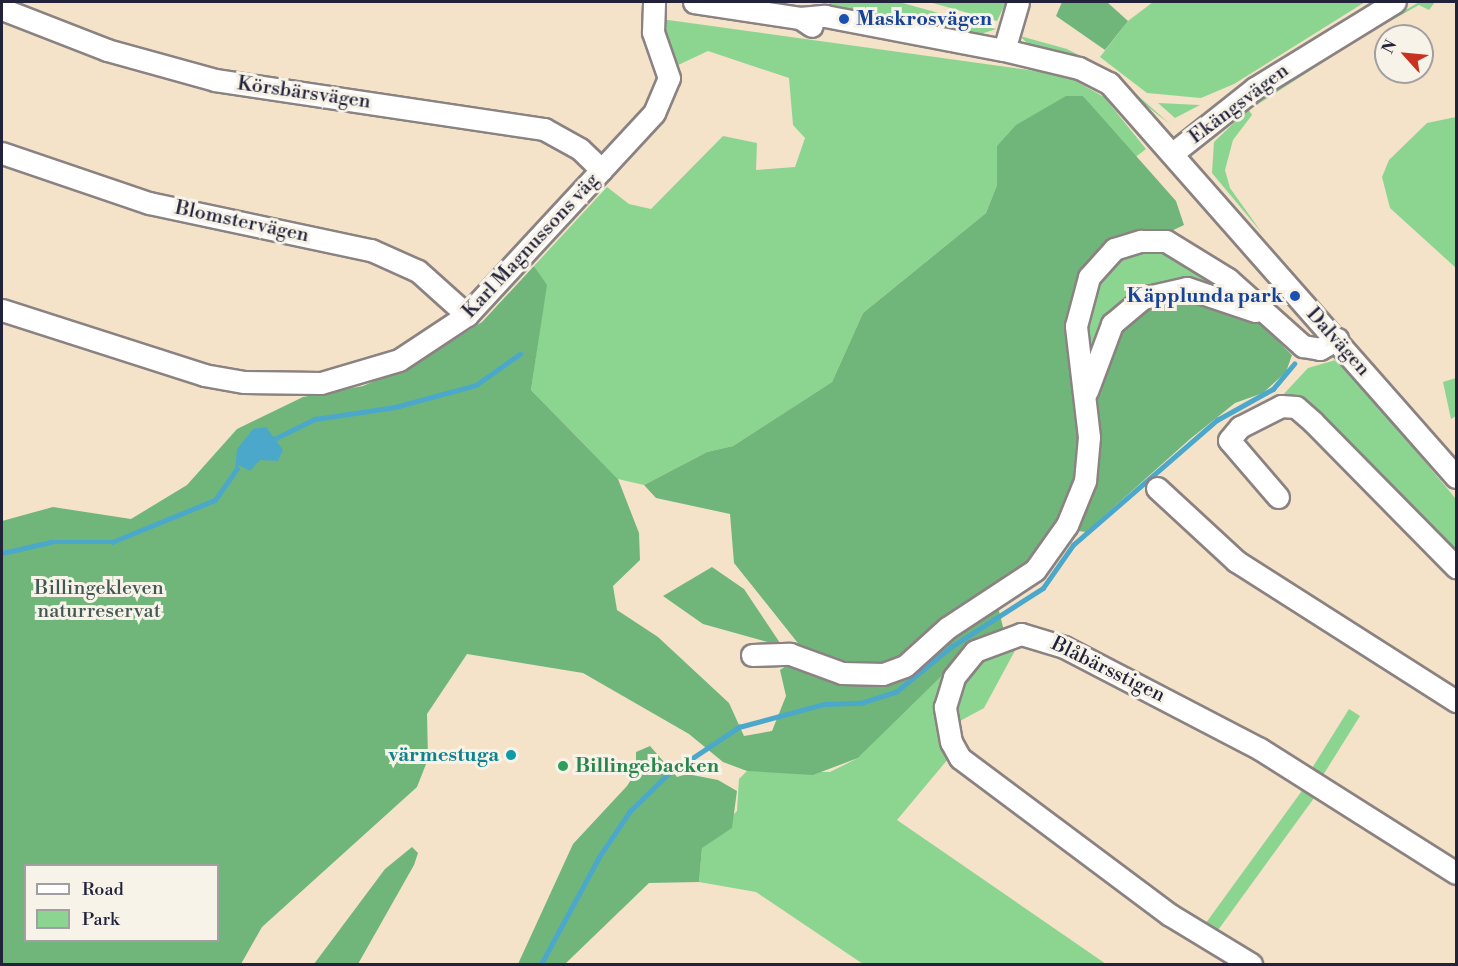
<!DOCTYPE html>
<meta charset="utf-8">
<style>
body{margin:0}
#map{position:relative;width:1458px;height:966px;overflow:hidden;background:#f4e2c9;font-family:"Libre Bodoni",serif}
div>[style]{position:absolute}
.green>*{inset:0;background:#8bd591;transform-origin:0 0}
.forest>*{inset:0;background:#70b67b}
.water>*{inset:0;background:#4ca8ca}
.stream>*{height:4.5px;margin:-2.25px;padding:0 2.25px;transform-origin:2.25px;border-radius:2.25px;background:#4ca8ca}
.roads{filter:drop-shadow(2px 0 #8b8282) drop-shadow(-2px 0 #8b8282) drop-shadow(0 2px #8b8282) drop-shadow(0 -2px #8b8282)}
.minor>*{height:21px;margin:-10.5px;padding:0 10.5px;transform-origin:10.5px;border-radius:10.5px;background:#fff}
.dots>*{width:16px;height:16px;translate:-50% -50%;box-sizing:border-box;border:3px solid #f7f3e8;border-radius:50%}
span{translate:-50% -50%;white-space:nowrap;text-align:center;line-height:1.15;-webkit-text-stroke:6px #f7f3e8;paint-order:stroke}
.transit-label{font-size:20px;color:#164399;font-weight:700}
.left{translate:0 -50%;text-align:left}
.right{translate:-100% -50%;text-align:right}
.street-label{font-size:20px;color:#22223b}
.park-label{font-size:20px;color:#425855}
.culture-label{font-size:20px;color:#0d838f;font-weight:700}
.leisure-label{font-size:20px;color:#27864d;font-weight:700}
.frame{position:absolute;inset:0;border:3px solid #22223b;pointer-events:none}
.legend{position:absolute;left:24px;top:864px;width:195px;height:78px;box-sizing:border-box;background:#f7f3e8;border:2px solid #a29fa3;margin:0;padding:8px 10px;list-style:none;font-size:18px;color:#22223b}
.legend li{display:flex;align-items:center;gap:12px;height:30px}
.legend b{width:30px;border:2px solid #a29fa3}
.north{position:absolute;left:1374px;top:24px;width:60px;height:60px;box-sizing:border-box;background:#f7f3e8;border:2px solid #a29fa3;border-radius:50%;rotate:297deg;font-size:16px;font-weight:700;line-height:24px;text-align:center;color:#22223b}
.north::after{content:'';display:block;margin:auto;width:21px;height:27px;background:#c8321e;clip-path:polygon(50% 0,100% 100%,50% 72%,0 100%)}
</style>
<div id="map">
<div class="green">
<i style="clip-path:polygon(829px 2px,899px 2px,996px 29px,978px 35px,868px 18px,869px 10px,830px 7px)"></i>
<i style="clip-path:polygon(929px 2px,1006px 2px,997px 21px)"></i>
<i style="clip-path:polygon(1153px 2px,1365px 2px,1234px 84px,1201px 98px,1147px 93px,1100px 57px,1128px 21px)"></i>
<i style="clip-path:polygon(1419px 2px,1435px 2px,1429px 10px,1419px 5px,1367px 34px,1249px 110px,1252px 115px,1233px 140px,1225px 170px,1230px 188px,1262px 233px,1212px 173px,1214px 142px,1260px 98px)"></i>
<i style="clip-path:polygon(661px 19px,1065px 75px,1104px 97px,1146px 149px,1133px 159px,1083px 96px,997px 146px,997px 185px,986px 213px,863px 313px,832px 382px,733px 446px,707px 452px,644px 485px,618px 479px,531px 390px,546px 285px,534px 266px,607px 187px,629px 204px,651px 209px,723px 136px,757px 143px,756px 170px,795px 167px,805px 138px,793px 125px,789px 78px,708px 51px,676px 66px)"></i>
<i style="clip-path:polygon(1020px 36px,1067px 49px,1110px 71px,1170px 124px,1109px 77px,1031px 47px)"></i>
<i style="clip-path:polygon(1158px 103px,1200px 105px,1175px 118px)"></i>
<i style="clip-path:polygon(1456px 117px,1456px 268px,1390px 208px,1382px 177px,1389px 160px,1427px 123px)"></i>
<i style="clip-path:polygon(1157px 245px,1238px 294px,1089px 370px,1084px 352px,1089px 289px,1118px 255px)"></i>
<i style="clip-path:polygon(1339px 359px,1456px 499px,1456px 557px,1281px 397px,1308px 368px)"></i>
<i style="clip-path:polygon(1456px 378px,1456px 416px,1451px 419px,1443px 382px)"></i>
<i style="clip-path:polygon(1018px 645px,984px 708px,958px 722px,954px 715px,961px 683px,987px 656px)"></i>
<i style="clip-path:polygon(955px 662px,943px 749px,948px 759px,897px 820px,1106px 964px,863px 964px,756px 892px,699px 882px,702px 847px,737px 811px,739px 779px,747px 771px,830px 772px,858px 758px)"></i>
<i style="left:1349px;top:709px;width:13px;height:72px;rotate:32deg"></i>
<i style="left:1304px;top:788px;width:14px;height:170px;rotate:36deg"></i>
</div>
<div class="forest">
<i style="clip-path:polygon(1062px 2px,1107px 2px,1128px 21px,1105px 50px,1056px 16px)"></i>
<i style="clip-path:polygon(1066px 96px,1083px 96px,1176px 201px,1184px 225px,1085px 272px,1079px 484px,1032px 566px,898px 663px,861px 669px,805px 652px,734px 563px,730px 514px,656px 498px,644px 485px,707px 452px,733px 446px,832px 382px,863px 313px,986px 213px,997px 185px,997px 146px,1016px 125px)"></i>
<i style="clip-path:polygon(evenodd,534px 266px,547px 285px,531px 390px,618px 479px,639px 533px,640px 560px,613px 586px,617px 610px,658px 637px,729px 703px,744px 736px,772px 731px,786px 696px,780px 670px,793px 661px,858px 684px,997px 603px,1004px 631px,973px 645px,858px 758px,813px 775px,747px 771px,723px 762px,689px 734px,583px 673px,467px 654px,427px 714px,428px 759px,417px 787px,262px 927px,241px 964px,2px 964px,2px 521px,53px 507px,131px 519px,187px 485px,237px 429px,303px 397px,363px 386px,421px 361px,482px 322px,534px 266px,26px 866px,218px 866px,218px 940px,26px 940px,26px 866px)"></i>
<i style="clip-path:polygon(1178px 293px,1255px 319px,1292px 355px,1286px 372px,1263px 393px,1235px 403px,1190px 439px,1086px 532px,1070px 530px,1092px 459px,1102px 353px,1124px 318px)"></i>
<i style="clip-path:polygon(712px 567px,744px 589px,782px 646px,703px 624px,663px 596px)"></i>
<i style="clip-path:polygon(650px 746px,677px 777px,687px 774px,718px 780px,737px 791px,732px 828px,702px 848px,699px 882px,649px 883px,565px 964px,518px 964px,573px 844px,627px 786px,636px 772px,636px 752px)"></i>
<i style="clip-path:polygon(412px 847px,418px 853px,414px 865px,358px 964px,314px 964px,385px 869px)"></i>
</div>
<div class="water">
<i style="clip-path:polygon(266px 427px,283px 450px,278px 461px,260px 460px,250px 471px,239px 465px,235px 473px,237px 449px,253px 429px)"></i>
</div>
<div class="stream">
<i style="left:270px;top:441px;width:50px;rotate:-26.1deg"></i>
<i style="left:315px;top:419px;width:81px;rotate:-8.5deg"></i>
<i style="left:395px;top:407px;width:84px;rotate:-15.2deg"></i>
<i style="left:476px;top:385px;width:54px;rotate:-35.2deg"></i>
<i style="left:2px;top:553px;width:50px;rotate:-12.7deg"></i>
<i style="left:51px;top:542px;width:61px"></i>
<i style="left:112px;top:542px;width:111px;rotate:-22.2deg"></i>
<i style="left:215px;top:500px;width:38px;rotate:-55deg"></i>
<i style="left:541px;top:964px;width:122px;rotate:-61.5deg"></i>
<i style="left:599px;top:857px;width:55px;rotate:-56deg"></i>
<i style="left:630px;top:811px;width:52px;rotate:-44.2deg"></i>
<i style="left:667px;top:775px;width:87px;rotate:-33.7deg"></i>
<i style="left:739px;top:727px;width:88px;rotate:-15.1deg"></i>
<i style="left:824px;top:704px;width:37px;rotate:-2deg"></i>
<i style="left:861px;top:703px;width:38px;rotate:-18deg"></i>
<i style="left:897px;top:691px;width:70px;rotate:-39.2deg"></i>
<i style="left:951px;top:647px;width:109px;rotate:-32.7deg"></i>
<i style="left:1043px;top:588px;width:52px;rotate:-55.1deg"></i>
<i style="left:1073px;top:545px;width:191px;rotate:-41deg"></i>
<i style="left:1217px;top:420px;width:64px;rotate:-29deg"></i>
<i style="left:1273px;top:389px;width:33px;rotate:-50deg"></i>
</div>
<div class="roads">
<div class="minor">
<i style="left:694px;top:2px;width:107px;rotate:8.6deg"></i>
<i style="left:800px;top:18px;width:14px;rotate:34deg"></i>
<i style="left:2px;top:9px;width:113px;rotate:21.3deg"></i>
<i style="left:107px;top:50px;width:112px;rotate:15.5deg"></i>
<i style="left:215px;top:80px;width:333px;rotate:8.5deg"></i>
<i style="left:544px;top:129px;width:41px;rotate:29.1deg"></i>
<i style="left:580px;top:149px;width:30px;rotate:44deg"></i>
<i style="left:800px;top:18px;width:25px;rotate:-5deg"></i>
<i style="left:825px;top:16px;width:182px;rotate:10.8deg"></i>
<i style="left:1004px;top:50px;width:77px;rotate:13.5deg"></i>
<i style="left:1079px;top:68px;width:34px;rotate:27deg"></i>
<i style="left:1109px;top:83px;width:525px;rotate:48.63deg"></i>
<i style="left:1004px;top:50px;width:50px;rotate:-73.7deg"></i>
<i style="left:2px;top:153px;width:155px;rotate:18.8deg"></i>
<i style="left:149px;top:203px;width:227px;rotate:12deg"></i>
<i style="left:371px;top:250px;width:51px;rotate:24.1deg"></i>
<i style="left:418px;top:271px;width:66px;rotate:41.9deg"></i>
<i style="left:1173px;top:153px;width:105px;rotate:-38.4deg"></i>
<i style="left:1255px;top:88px;width:164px;rotate:-31.6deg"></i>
<i style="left:2px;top:310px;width:212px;rotate:17.8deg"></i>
<i style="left:204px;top:375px;width:41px;rotate:9.9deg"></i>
<i style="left:244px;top:382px;width:77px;rotate:0.7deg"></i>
<i style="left:321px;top:383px;width:81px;rotate:-16.4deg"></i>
<i style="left:399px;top:360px;width:82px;rotate:-33.5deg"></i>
<i style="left:467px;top:315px;width:275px;rotate:-47.2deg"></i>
<i style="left:654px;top:113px;width:38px;rotate:-67deg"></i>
<i style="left:669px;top:78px;width:49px;rotate:-109.2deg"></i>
<i style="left:653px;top:32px;width:30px;rotate:-88deg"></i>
<i style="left:1087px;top:391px;width:72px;rotate:-69.5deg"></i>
<i style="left:1112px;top:324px;width:40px;rotate:-40deg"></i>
<i style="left:1143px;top:298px;width:45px;rotate:-12.8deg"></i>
<i style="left:1187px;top:288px;width:72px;rotate:18.7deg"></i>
<i style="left:1157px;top:488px;width:108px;rotate:42.7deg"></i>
<i style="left:1236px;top:561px;width:261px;rotate:32.5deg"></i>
<i style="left:1278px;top:497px;width:75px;rotate:-130.7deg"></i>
<i style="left:1229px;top:440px;width:17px;rotate:-50deg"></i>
<i style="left:1240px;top:427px;width:46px;rotate:-27.1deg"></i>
<i style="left:1281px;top:406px;width:15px;rotate:4deg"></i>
<i style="left:1296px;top:407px;width:23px;rotate:41deg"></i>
<i style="left:1313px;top:422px;width:204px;rotate:45.4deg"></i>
<i style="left:752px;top:655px;width:38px;rotate:-2deg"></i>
<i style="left:790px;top:654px;width:55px;rotate:20.1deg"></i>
<i style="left:842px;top:673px;width:41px;rotate:1.4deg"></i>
<i style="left:883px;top:674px;width:23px;rotate:-20deg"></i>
<i style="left:905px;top:666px;width:57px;rotate:-42.1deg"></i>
<i style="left:947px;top:628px;width:105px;rotate:-33.4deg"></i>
<i style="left:1035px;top:570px;width:55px;rotate:-54.6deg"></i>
<i style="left:1067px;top:525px;width:48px;rotate:-67.8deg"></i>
<i style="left:1085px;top:481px;width:44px;rotate:-84.8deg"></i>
<i style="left:1089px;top:437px;width:112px;rotate:-96.7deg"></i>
<i style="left:1076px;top:326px;width:51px;rotate:-75.1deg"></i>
<i style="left:1089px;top:277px;width:38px;rotate:-48deg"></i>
<i style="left:1114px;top:249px;width:28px;rotate:-17deg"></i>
<i style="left:1141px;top:241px;width:25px"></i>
<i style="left:1166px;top:241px;width:73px;rotate:31.5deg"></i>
<i style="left:1228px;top:279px;width:101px;rotate:41.8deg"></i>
<i style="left:1303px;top:346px;width:17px;rotate:10deg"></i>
<i style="left:1320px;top:349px;width:20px;rotate:-30deg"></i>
<i style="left:1251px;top:964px;width:95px;rotate:-148.8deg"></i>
<i style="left:1170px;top:915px;width:262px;rotate:-143.2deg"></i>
<i style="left:960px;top:758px;width:18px;rotate:-119deg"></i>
<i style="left:951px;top:742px;width:36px;rotate:-100deg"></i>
<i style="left:945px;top:707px;width:31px;rotate:-73deg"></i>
<i style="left:954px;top:677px;width:33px;rotate:-51deg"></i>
<i style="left:975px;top:651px;width:49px;rotate:-20.3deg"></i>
<i style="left:1021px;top:634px;width:45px;rotate:16.8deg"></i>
<i style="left:1064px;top:647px;width:221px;rotate:27.5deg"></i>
<i style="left:1260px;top:749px;width:232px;rotate:32.3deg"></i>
</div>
</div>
<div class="dots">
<i style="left:844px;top:19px;background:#1a4fb4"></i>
<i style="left:1295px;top:296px;background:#1a4fb4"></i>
<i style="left:511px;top:755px;background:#0f9aa8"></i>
<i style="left:563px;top:766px;background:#2e9e5b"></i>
</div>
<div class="transit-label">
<span class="left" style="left:856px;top:19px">Maskrosvägen</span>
<span class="right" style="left:1283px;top:296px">Käpplunda park</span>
</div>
<div class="street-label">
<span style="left:304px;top:93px;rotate:8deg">Körsbärsvägen</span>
<span style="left:1239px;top:104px;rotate:-37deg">Ekängsvägen</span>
<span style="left:242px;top:222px;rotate:12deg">Blomstervägen</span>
<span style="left:531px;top:246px;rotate:-47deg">Karl Magnussons väg</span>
<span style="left:1338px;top:342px;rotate:48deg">Dalvägen</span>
<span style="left:1108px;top:670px;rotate:26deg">Blåbärsstigen</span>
</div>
<div class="park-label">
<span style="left:99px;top:600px">Billingekleven<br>naturreservat</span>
</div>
<div class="culture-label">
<span class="right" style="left:499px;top:755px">värmestuga</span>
</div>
<div class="leisure-label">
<span class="left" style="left:575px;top:766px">Billingebacken</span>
</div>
<div class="frame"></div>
<ul class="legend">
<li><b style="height:8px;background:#fff"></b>Road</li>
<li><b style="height:16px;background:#8bd591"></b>Park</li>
</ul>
<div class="north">N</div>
</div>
